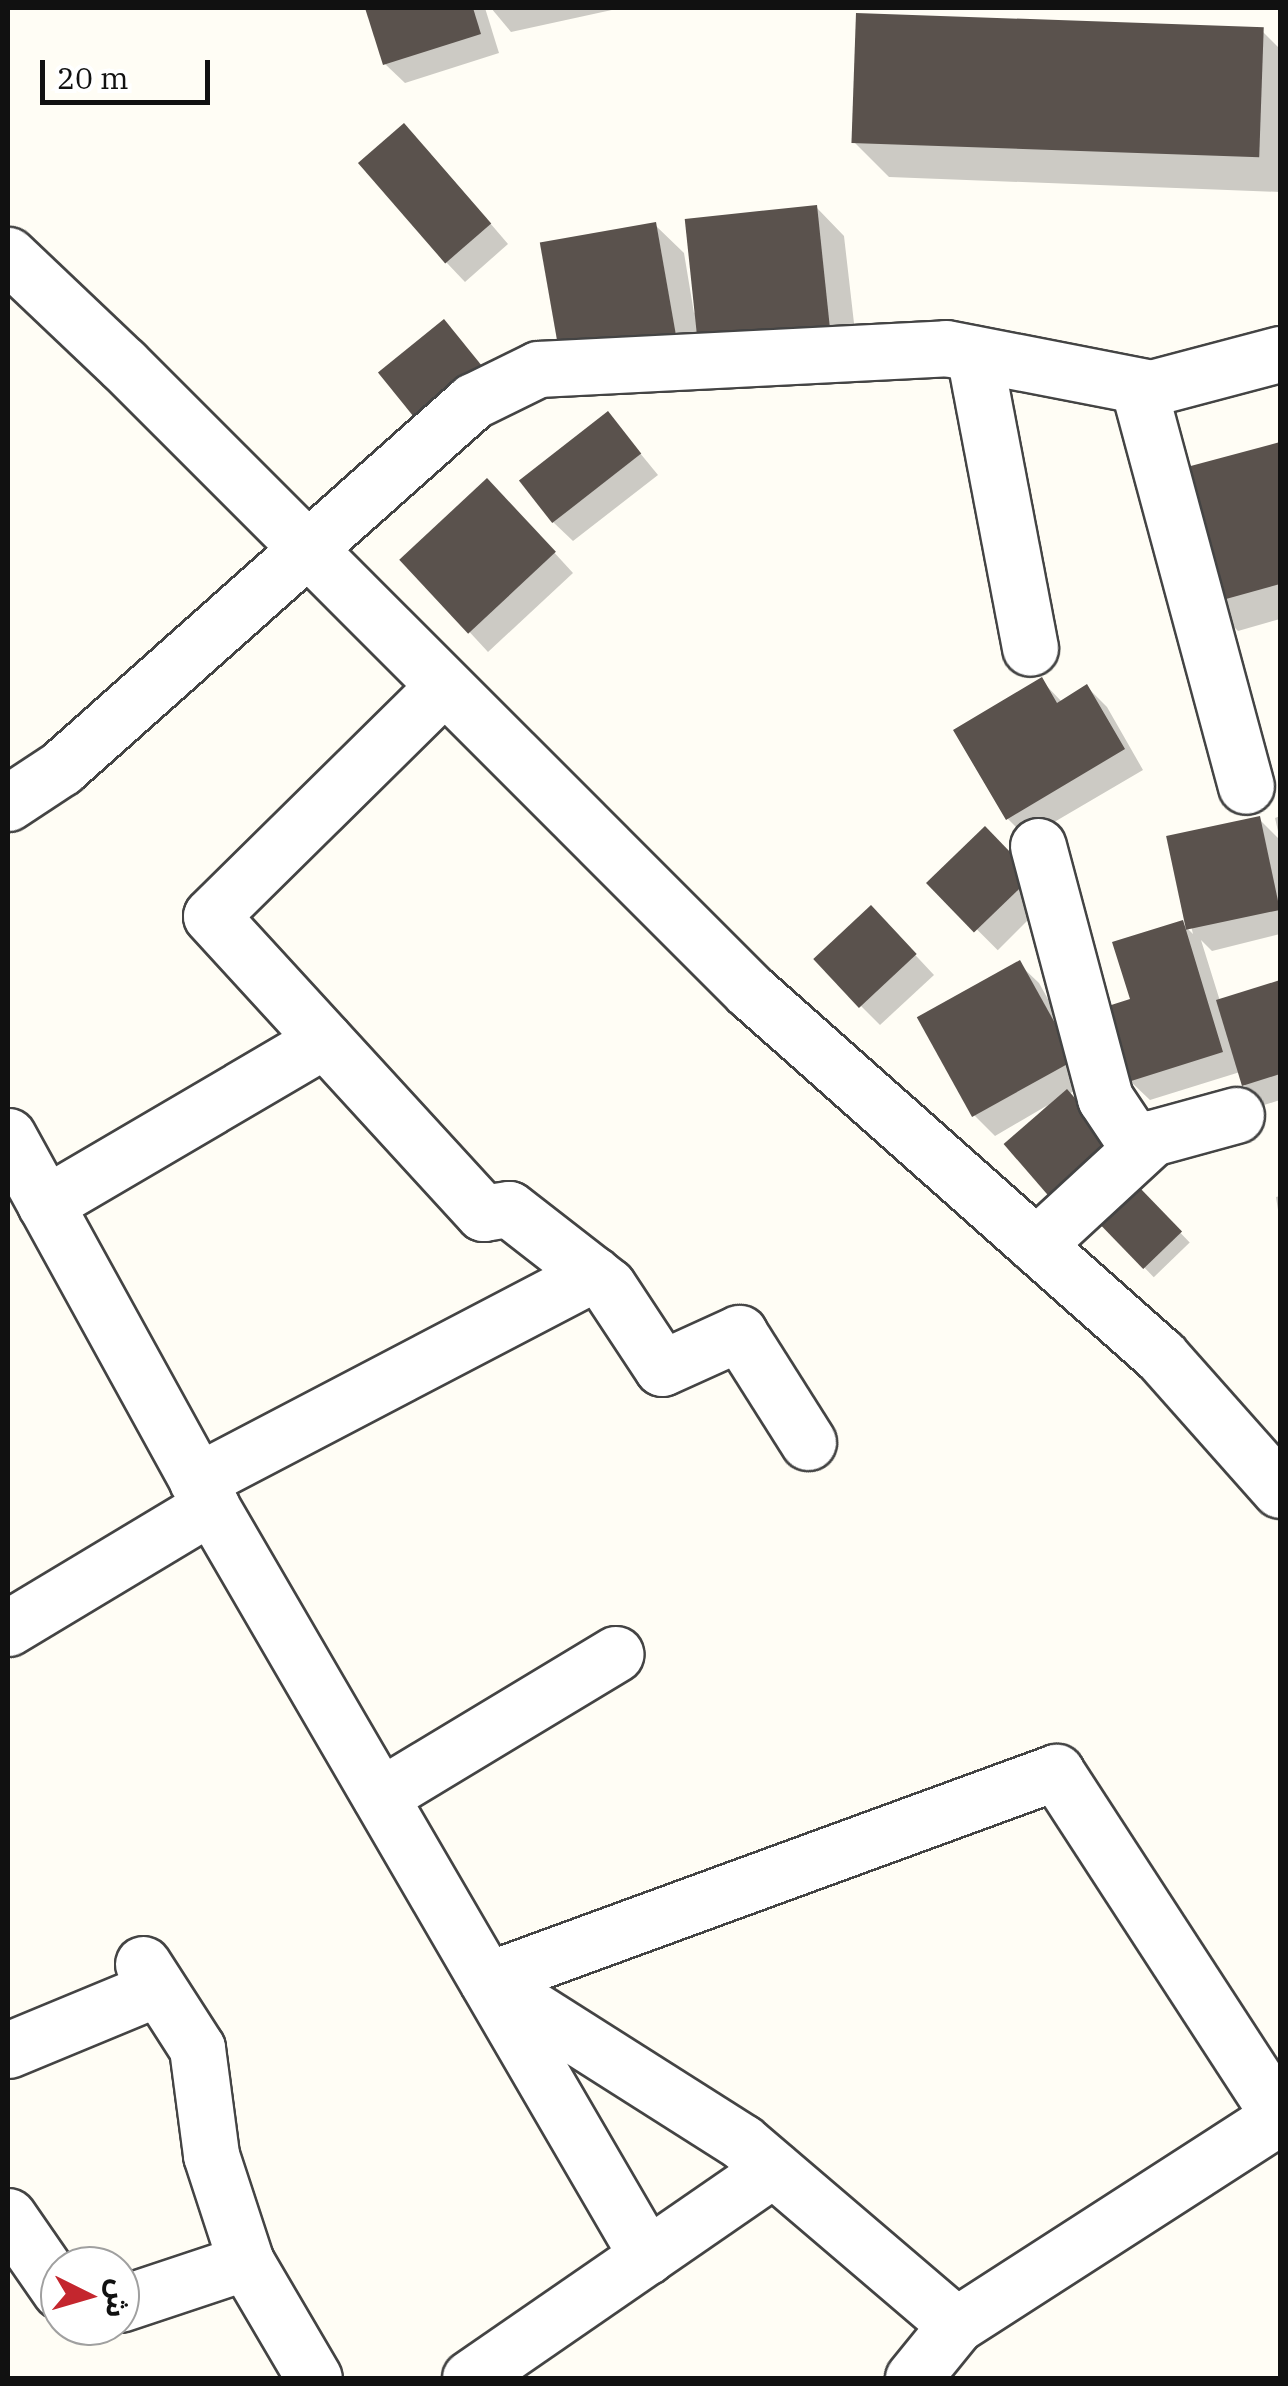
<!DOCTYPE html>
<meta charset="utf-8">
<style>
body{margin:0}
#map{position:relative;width:1288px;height:2386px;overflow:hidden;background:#fffdf5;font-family:"IBM Plex Serif","Noto Sans Arabic",serif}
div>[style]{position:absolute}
.shadow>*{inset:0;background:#0003;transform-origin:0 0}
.building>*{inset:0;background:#5a524d;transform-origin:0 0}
.roads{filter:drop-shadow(2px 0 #444) drop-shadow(-2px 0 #444) drop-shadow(0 2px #444) drop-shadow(0 -2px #444)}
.minor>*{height:55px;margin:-27.5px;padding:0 27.5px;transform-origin:27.5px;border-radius:27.5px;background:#fff}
span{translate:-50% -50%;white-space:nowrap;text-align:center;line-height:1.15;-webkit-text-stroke:10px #fff;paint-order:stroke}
.frame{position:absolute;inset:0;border:10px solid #111;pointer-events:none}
.north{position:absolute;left:40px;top:2246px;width:100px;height:100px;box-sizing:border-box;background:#fff;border:2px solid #a0a0a0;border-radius:50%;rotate:95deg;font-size:28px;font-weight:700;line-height:40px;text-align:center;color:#111}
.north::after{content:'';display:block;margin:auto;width:35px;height:45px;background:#c4262e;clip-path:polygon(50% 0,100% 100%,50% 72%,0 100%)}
.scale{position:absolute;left:40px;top:60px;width:170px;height:45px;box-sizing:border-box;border:5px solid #111;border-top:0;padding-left:12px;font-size:30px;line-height:35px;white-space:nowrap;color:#111;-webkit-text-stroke:8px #fff;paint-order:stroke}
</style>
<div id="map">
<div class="shadow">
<i style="clip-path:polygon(368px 8px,485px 8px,499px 53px,405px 83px,385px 64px)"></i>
<i style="clip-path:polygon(491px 8px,621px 8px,511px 32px)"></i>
<i style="clip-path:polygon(1263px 32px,1280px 49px,1280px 192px,889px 177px,854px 142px)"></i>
<i style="clip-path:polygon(424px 146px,508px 244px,465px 282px,446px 262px)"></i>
<i style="clip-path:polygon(816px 207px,844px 236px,858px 358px,704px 375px,593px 395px,565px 366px,655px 225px,684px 253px,694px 313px)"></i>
<i style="clip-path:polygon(608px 414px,658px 475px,573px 541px,553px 522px)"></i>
<i style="clip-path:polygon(1280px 445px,1280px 619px,1238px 631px,1210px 602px,1175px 473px)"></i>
<i style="clip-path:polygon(507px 501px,573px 573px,488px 652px,403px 560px)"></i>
<i style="clip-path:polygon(1041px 680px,1062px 702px,1087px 687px,1107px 707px,1143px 770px,1027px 838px,1008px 819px)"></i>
<i style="clip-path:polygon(1280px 816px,1280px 840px,1275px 818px)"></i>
<i style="clip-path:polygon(1259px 819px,1280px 840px,1280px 934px,1212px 951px,1201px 940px,1220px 1001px,1280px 982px,1280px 1100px,1264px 1105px,1244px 1085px,1240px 1072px,1150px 1100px,1130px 1081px,1133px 1000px,1182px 923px,1193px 934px,1170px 841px)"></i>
<i style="left:985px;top:830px;width:94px;height:76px;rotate:45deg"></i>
<i style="clip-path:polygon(890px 928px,934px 975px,880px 1025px,861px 1006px)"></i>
<i style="clip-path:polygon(1019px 964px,1039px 983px,1093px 1080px,1069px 1094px,1130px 1162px,1050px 1195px,1007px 1144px,1048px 1105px,995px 1136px,975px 1116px,921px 1019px)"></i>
<i style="left:1139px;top:1190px;width:73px;height:50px;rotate:46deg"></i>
<i style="clip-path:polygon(1280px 1196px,1280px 1223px,1276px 1197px)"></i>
</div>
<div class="building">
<i style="clip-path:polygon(365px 8px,473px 8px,481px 34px,383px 65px)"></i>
<i style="left:856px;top:13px;width:408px;height:130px;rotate:2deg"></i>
<i style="left:404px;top:123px;width:133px;height:61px;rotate:49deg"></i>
<i style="left:817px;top:205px;width:126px;height:133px;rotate:84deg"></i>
<i style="left:656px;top:222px;width:127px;height:118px;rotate:80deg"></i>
<i style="left:444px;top:319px;width:72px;height:85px;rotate:51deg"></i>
<i style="left:608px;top:411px;width:54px;height:113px;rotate:52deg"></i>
<i style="clip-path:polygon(1280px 442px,1280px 584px,1208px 604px,1172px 471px)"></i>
<i style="left:487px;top:478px;width:101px;height:120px;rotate:47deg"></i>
<i style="clip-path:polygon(1042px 677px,1057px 703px,1087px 684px,1125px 749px,1006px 820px,953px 730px)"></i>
<i style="left:1260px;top:816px;width:96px;height:96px;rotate:78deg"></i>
<i style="left:985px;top:826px;width:69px;height:82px;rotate:46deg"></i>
<i style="left:871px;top:905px;width:67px;height:79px;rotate:47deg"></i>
<i style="clip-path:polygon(1183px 920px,1223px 1052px,1128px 1082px,1105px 1007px,1130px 999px,1112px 942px)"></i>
<i style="left:1020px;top:960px;width:114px;height:118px;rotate:61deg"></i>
<i style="clip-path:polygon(1280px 980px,1280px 1074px,1242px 1086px,1216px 1000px)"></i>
<i style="left:1067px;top:1089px;width:69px;height:84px;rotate:49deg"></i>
<i style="left:1139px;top:1187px;width:62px;height:54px;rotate:46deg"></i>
</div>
<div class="roads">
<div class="minor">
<i style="left:8px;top:255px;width:158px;rotate:43.5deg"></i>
<i style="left:123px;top:364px;width:887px;rotate:45deg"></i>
<i style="left:750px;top:991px;width:550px;rotate:41.61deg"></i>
<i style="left:1161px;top:1356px;width:179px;rotate:48.4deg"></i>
<i style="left:974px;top:354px;width:299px;rotate:79.2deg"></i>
<i style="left:1138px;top:386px;width:414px;rotate:74.9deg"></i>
<i style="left:444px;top:686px;width:327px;rotate:135.4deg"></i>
<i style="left:211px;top:916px;width:403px;rotate:47.5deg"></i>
<i style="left:483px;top:1213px;width:26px;rotate:-9deg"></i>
<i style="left:509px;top:1209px;width:125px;rotate:37.9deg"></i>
<i style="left:608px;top:1286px;width:98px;rotate:56.6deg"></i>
<i style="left:662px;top:1368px;width:85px;rotate:-24.4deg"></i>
<i style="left:739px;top:1333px;width:129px;rotate:57.7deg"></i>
<i style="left:8px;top:803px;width:64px;rotate:-33.4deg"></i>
<i style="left:61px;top:768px;width:552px;rotate:-41.69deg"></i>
<i style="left:473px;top:401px;width:72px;rotate:-26.2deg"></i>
<i style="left:538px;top:369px;width:409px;rotate:-2.9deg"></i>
<i style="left:946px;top:348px;width:209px;rotate:11deg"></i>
<i style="left:1151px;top:388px;width:133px;rotate:-14.8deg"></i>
<i style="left:1038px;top:846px;width:261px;rotate:75.1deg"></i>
<i style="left:1105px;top:1098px;width:61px;rotate:56.3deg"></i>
<i style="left:8px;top:1136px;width:422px;rotate:61.2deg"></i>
<i style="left:211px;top:1506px;width:868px;rotate:59.83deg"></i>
<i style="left:45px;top:1204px;width:324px;rotate:-30.4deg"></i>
<i style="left:1036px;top:1245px;width:158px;rotate:-42.7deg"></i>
<i style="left:1152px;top:1138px;width:87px;rotate:-15.3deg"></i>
<i style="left:197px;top:1481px;width:447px;rotate:-27.6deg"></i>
<i style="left:8px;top:1628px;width:237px;rotate:-31deg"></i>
<i style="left:380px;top:1796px;width:275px;rotate:-31.1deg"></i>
<i style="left:143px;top:1964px;width:100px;rotate:57.3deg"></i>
<i style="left:197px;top:2048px;width:108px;rotate:82.5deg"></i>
<i style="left:211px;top:2155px;width:113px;rotate:71.9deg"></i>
<i style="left:246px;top:2262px;width:134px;rotate:59.6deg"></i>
<i style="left:487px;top:1980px;width:606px;rotate:-20.08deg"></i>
<i style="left:1056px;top:1772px;width:411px;rotate:57deg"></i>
<i style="left:493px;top:1984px;width:295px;rotate:32.4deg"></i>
<i style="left:742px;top:2142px;width:282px;rotate:40.5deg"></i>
<i style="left:956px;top:2325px;width:386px;rotate:-32.8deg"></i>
<i style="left:8px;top:2050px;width:162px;rotate:-22.5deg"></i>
<i style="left:8px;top:2216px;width:91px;rotate:55.3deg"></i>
<i style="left:120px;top:2304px;width:133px;rotate:-18.4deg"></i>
<i style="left:470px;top:2378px;width:368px;rotate:-34.6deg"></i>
<i style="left:913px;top:2378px;width:68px;rotate:-50.9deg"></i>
</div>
</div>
<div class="frame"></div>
<div class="north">ش</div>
<div class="scale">20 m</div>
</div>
